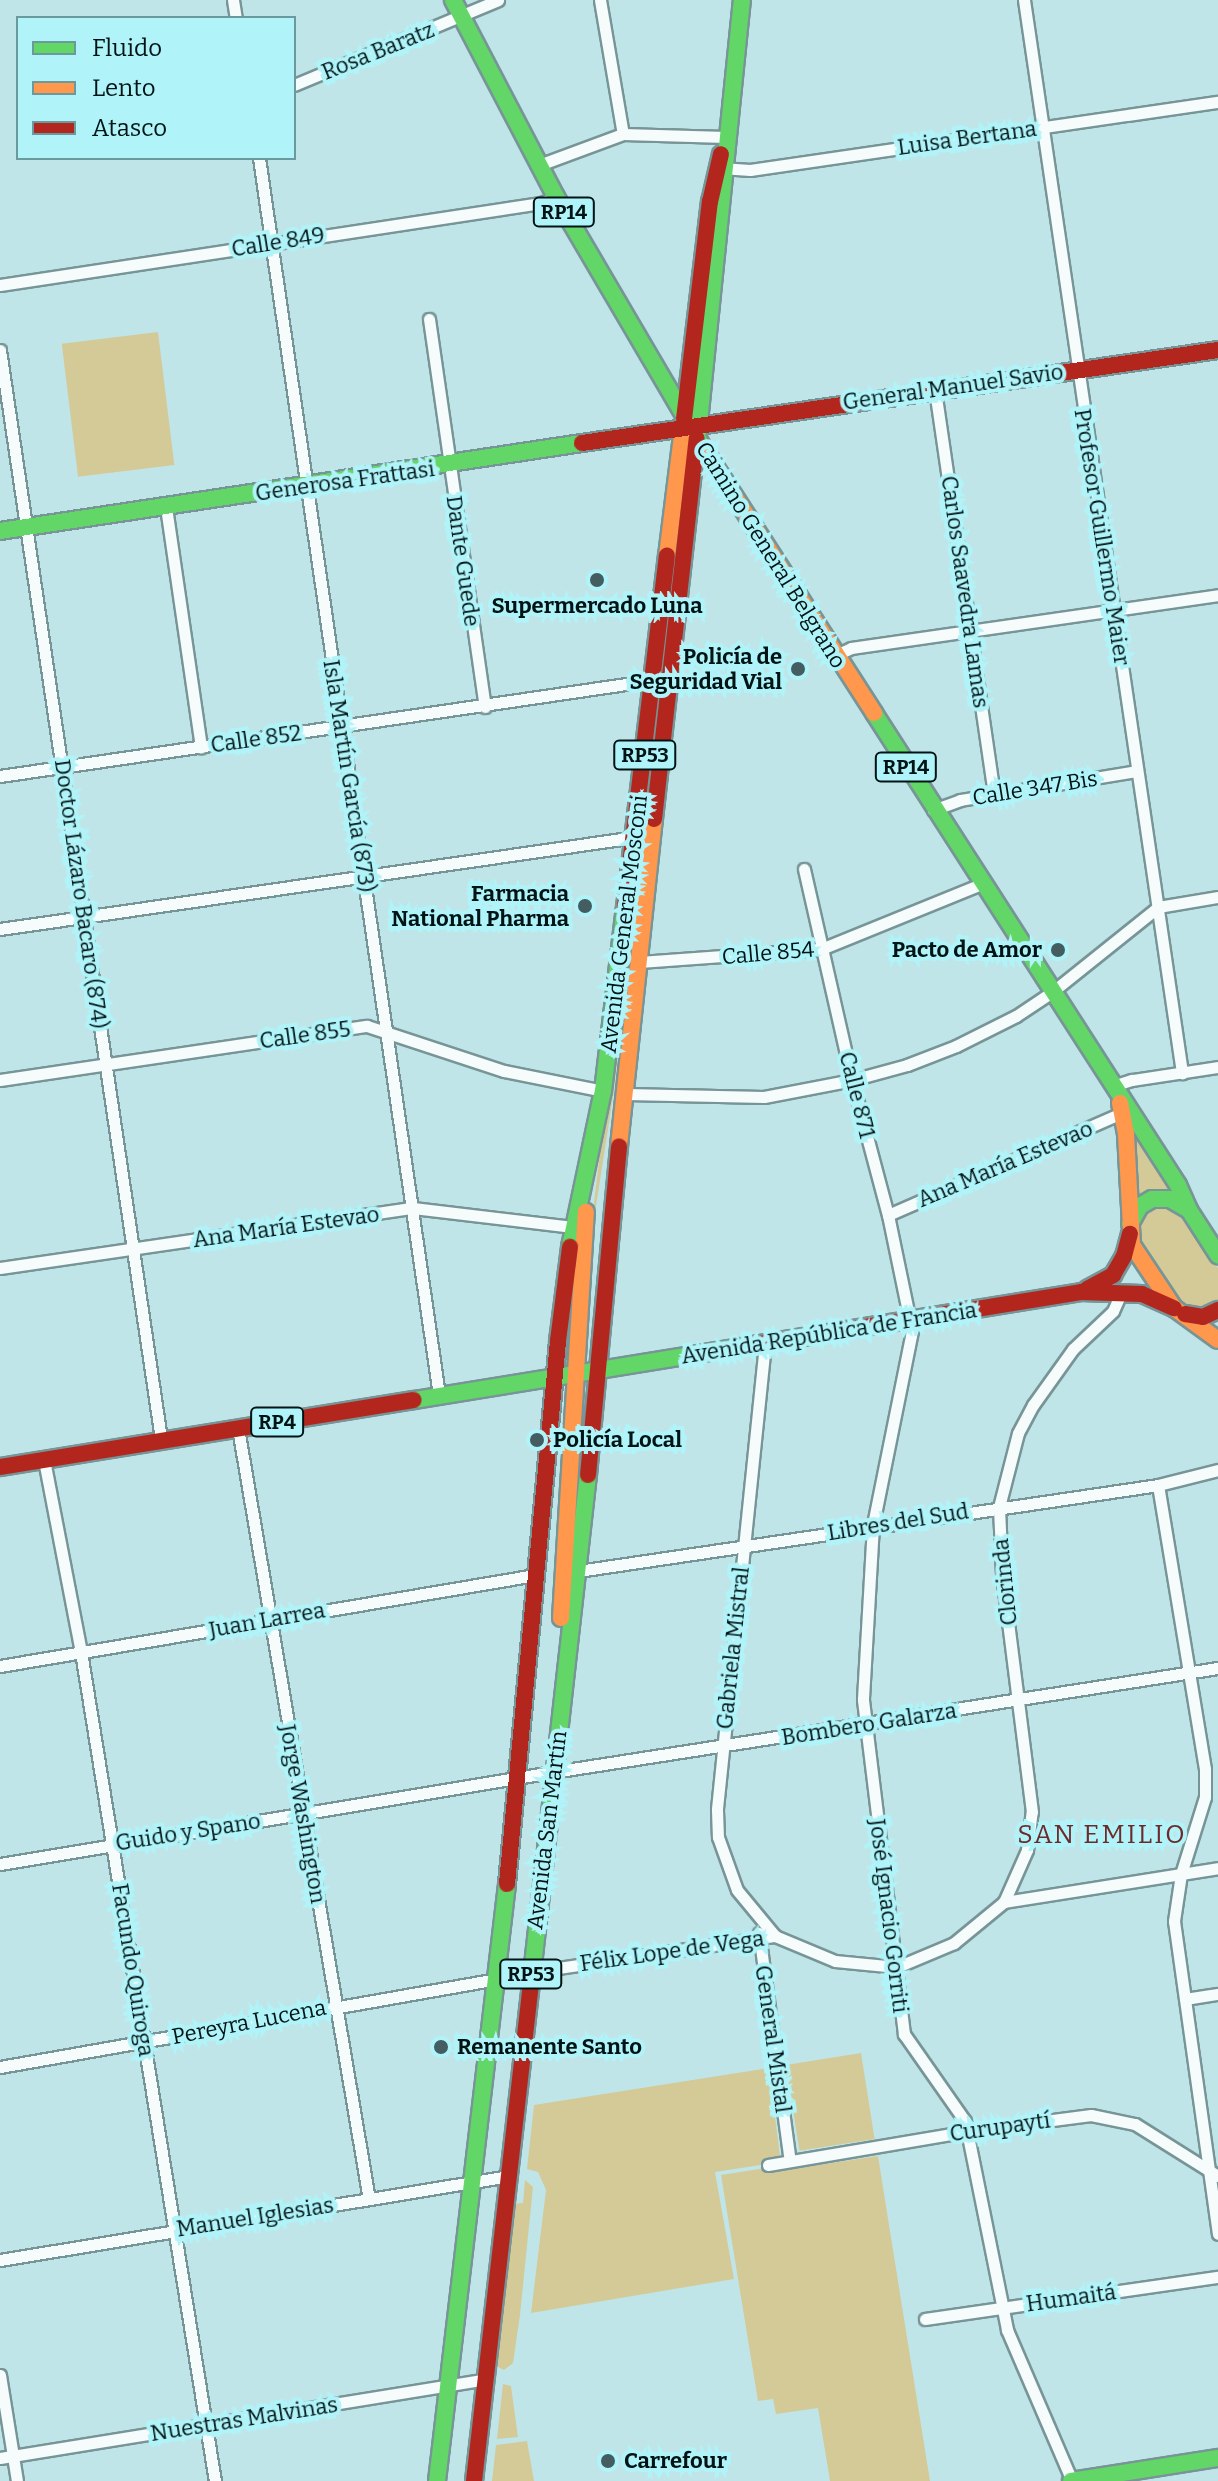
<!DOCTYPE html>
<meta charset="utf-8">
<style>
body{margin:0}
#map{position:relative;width:1218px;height:2481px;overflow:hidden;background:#c0e5e8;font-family:Bitter,serif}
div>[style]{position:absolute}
.green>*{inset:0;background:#d3ca98;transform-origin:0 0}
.roads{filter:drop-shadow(2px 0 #779597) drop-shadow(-2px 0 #779597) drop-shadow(0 2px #779597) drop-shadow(0 -2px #779597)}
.street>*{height:11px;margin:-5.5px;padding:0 5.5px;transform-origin:5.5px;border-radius:5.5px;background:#f6fbfc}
.fast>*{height:16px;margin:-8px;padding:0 8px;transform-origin:8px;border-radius:8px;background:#63d668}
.slow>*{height:16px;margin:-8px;padding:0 8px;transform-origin:8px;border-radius:8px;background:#ff974d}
.jam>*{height:16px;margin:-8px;padding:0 8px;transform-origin:8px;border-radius:8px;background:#b3261e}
.dots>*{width:22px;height:22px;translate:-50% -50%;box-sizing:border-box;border:4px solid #b0f3f8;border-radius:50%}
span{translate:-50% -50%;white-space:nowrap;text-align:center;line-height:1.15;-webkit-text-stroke:8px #b0f3f8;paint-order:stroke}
.shield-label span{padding:2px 6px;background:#b0f3f8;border:2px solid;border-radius:6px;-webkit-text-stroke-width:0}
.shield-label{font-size:20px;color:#001416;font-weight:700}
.street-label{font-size:22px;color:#001416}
.poi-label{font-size:22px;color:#001416;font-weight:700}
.right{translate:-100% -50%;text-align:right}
.left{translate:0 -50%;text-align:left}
.quarter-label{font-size:26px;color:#70292a;letter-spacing:2px}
.legend{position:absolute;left:16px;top:16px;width:280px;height:144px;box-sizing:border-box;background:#b0f3f8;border:2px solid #6a9a9e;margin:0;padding:10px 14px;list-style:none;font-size:24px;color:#001416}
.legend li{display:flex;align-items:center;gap:16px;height:40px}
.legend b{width:40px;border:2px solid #6a9a9e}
</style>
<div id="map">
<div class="green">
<i style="left:158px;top:332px;width:134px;height:97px;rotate:83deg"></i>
<i style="clip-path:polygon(687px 440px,614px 1091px,596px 1206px,593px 1211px)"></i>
<i style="clip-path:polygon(1134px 1134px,1137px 1134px,1175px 1192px,1137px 1205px)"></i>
<i style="clip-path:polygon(1162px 1205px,1179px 1210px,1218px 1268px,1218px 1302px,1199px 1313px,1175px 1300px,1136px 1237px,1140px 1214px)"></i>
<i style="left:861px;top:2053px;width:87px;height:76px;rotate:81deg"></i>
<i style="clip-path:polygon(769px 2068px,780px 2156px,766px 2159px,767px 2164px,715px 2172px,734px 2279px,531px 2313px,546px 2190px,538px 2172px,527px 2169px,534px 2105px)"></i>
<i style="clip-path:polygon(878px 2156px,930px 2481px,830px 2481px,818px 2408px,776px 2414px,773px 2399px,758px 2401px,721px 2175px,765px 2168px,766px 2173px)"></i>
<i style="clip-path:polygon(525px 2180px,533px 2187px,520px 2315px,513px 2363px,504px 2370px,498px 2367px,495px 2356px,512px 2204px,523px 2203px)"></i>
<i style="clip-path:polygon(503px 2384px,511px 2386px,518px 2437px,497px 2439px)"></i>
<i style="clip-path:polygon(527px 2441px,534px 2481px,492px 2481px,496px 2445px)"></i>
</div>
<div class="roads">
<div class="street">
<i style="left:233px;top:0;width:18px;rotate:81deg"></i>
<i style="left:600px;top:0;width:136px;rotate:80.3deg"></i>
<i style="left:1024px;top:0;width:1085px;rotate:81.62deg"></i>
<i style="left:294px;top:85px;width:221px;rotate:-22.6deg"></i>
<i style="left:259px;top:158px;width:1250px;rotate:81.72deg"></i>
<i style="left:539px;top:165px;width:90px;rotate:-20.3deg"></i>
<i style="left:623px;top:134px;width:103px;rotate:1.7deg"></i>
<i style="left:721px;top:168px;width:29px;rotate:4deg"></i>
<i style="left:750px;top:170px;width:473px;rotate:-8.3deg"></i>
<i style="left:0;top:285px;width:547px;rotate:-8.62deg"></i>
<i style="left:541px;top:203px;width:16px;rotate:-22deg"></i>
<i style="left:429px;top:319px;width:392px;rotate:81.8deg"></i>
<i style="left:0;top:350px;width:1101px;rotate:81.59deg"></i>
<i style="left:935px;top:390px;width:408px;rotate:81.7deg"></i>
<i style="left:166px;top:507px;width:243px;rotate:81.7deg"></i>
<i style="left:834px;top:656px;width:19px;rotate:-25deg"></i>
<i style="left:851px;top:648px;width:371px;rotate:-8.2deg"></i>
<i style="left:0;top:776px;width:660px;rotate:-8.36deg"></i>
<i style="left:933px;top:810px;width:29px;rotate:-20deg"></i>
<i style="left:960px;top:800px;width:179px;rotate:-9.3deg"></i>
<i style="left:804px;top:869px;width:216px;rotate:77.2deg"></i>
<i style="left:852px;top:1080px;width:140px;rotate:75.1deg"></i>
<i style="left:888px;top:1215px;width:118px;rotate:78.3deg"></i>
<i style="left:912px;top:1331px;width:198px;rotate:101.4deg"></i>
<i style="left:873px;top:1525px;width:175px;rotate:93.3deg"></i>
<i style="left:863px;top:1700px;width:337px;rotate:83deg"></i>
<i style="left:904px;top:2034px;width:106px;rotate:55deg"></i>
<i style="left:965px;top:2121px;width:213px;rotate:78.6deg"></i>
<i style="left:1007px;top:2330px;width:164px;rotate:66.7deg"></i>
<i style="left:0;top:929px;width:642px;rotate:-8.24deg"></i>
<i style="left:638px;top:962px;width:183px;rotate:-4.1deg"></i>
<i style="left:821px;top:949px;width:173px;rotate:-22.1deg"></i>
<i style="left:0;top:1080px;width:371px;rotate:-8.4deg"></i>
<i style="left:367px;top:1026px;width:144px;rotate:18.2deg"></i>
<i style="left:504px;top:1071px;width:101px;rotate:11.4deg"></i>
<i style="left:1113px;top:1086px;width:20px;rotate:-18deg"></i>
<i style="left:1132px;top:1080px;width:87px;rotate:-8.6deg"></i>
<i style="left:626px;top:1094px;width:138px;rotate:1.2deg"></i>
<i style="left:764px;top:1097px;width:90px;rotate:-10.9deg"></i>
<i style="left:852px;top:1080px;width:57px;rotate:-15.3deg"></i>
<i style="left:907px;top:1065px;width:53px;rotate:-21.2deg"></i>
<i style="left:956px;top:1046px;width:67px;rotate:-26.6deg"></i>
<i style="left:1016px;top:1016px;width:43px;rotate:-33.7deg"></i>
<i style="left:1052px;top:992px;width:136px;rotate:-38.7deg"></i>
<i style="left:1158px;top:907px;width:61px;rotate:-9.5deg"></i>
<i style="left:888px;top:1215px;width:255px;rotate:-23.6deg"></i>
<i style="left:0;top:1268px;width:417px;rotate:-8.3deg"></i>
<i style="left:413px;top:1208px;width:161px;rotate:6.8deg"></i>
<i style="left:765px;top:1344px;width:468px;rotate:95.9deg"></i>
<i style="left:717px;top:1810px;width:27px;rotate:88deg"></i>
<i style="left:718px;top:1837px;width:56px;rotate:70.3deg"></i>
<i style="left:737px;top:1890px;width:60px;rotate:50.4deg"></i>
<i style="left:238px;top:1428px;width:782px;rotate:80.36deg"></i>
<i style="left:44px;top:1460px;width:196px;rotate:79.1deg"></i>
<i style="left:81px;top:1652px;width:840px;rotate:80.82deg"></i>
<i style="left:1158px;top:1485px;width:288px;rotate:80.6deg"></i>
<i style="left:1205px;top:1769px;width:28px;rotate:90deg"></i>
<i style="left:1205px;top:1797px;width:81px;rotate:107.3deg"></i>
<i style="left:1181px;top:1874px;width:48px;rotate:98.5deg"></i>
<i style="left:1174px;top:1921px;width:316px;rotate:82deg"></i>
<i style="left:578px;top:1571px;width:586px;rotate:-8.43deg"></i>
<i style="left:1158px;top:1485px;width:62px;rotate:-14deg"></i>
<i style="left:0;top:1666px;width:543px;rotate:-9.65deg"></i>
<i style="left:0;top:1864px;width:547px;rotate:-9.46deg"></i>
<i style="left:540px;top:1774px;width:686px;rotate:-8.89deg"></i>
<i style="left:1004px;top:1902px;width:57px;rotate:-66.1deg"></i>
<i style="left:1027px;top:1850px;width:38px;rotate:-83deg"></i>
<i style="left:1032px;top:1812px;width:240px;rotate:-97.2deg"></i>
<i style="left:1002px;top:1574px;width:67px;rotate:-92.6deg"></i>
<i style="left:999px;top:1507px;width:76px;rotate:-75.6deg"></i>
<i style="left:1018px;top:1433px;width:32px;rotate:-62deg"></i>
<i style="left:1033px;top:1405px;width:69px;rotate:-54.5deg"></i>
<i style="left:1073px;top:1349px;width:55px;rotate:-43.5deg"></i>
<i style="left:1113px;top:1311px;width:20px;rotate:-66deg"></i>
<i style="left:759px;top:1933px;width:230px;rotate:82.3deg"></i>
<i style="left:531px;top:1972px;width:247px;rotate:-8.4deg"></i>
<i style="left:775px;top:1936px;width:65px;rotate:22.6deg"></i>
<i style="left:835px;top:1961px;width:62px;rotate:5.5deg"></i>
<i style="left:897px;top:1967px;width:62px;rotate:-22.8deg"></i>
<i style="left:954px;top:1943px;width:65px;rotate:-39.4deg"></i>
<i style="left:1004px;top:1902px;width:217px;rotate:-9deg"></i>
<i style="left:1185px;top:1999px;width:33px;rotate:-9deg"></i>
<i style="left:0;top:2067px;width:505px;rotate:-10.04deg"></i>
<i style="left:768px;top:2165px;width:203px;rotate:-9.6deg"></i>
<i style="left:968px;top:2131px;width:124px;rotate:-7.4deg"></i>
<i style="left:1091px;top:2115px;width:45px;rotate:11.6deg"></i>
<i style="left:1135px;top:2124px;width:98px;rotate:32.1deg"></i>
<i style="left:0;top:2260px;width:516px;rotate:-9.37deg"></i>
<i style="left:925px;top:2319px;width:296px;rotate:-8.2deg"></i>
<i style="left:0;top:2375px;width:107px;rotate:80.9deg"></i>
<i style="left:0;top:2458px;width:493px;rotate:-9.2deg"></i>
</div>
<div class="fast">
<i style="left:453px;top:0;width:222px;rotate:62.4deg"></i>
<i style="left:556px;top:197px;width:292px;rotate:59.6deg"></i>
<i style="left:698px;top:432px;width:434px;rotate:-84.2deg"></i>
<i style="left:0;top:531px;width:589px;rotate:-8.6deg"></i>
<i style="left:874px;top:713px;width:561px;rotate:57.22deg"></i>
<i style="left:1178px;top:1185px;width:27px;rotate:66deg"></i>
<i style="left:1189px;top:1210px;width:54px;rotate:57.2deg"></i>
<i style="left:1130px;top:1224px;width:21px;rotate:-61deg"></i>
<i style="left:1140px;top:1206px;width:14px;rotate:-30deg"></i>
<i style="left:1152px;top:1199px;width:18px"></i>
<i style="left:1170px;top:1199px;width:22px;rotate:30deg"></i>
<i style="left:570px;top:1247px;width:159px;rotate:-78.1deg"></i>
<i style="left:603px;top:1091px;width:185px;rotate:-83.2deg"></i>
<i style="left:414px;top:1400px;width:344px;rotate:-9.2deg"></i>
<i style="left:532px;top:1974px;width:502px;rotate:-83.6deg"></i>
<i style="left:437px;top:2481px;width:601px;rotate:-83.31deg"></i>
<i style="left:1071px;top:2481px;width:149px;rotate:-8.9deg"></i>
</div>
<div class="slow">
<i style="left:704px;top:449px;width:314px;rotate:57.2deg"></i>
<i style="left:667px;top:556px;width:138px;rotate:-82.9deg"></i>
<i style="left:1120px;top:1103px;width:32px;rotate:79deg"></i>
<i style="left:1126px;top:1134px;width:111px;rotate:86.9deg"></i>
<i style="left:1132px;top:1245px;width:76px;rotate:56.3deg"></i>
<i style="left:1174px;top:1308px;width:54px;rotate:36deg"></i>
<i style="left:619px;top:1146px;width:329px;rotate:-83.9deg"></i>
<i style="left:561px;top:1618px;width:407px;rotate:-86.5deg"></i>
</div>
<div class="jam">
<i style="left:684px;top:419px;width:219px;rotate:-83.2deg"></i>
<i style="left:710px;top:202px;width:49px;rotate:-77.1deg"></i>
<i style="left:582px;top:443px;width:643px;rotate:-8.32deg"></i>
<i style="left:654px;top:819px;width:383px;rotate:-83.6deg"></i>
<i style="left:625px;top:907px;width:354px;rotate:-83.2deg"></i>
<i style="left:1087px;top:1289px;width:30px;rotate:-28deg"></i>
<i style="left:1113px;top:1275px;width:22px;rotate:-60deg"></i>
<i style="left:1124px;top:1256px;width:23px;rotate:-75deg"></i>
<i style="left:1185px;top:1314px;width:18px;rotate:9deg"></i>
<i style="left:1203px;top:1317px;width:17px;rotate:-25deg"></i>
<i style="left:754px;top:1345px;width:331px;rotate:-9.2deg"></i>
<i style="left:1081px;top:1292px;width:61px;rotate:1.9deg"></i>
<i style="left:1142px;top:1294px;width:35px;rotate:24deg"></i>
<i style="left:0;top:1467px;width:419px;rotate:-9.2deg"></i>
<i style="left:588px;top:1475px;width:330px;rotate:-84.6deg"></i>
<i style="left:507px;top:1884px;width:545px;rotate:-84.63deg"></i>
<i style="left:558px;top:1341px;width:95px;rotate:-82.7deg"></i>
<i style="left:474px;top:2481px;width:510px;rotate:-83.47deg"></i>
</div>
</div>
<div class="dots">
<i style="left:597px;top:580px;background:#435d60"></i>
<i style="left:798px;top:669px;background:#435d60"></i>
<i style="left:585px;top:906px;background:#435d60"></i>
<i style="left:1058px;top:950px;background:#435d60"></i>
<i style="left:537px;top:1440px;background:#435d60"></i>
<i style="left:441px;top:2047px;background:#435d60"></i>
<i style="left:608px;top:2461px;background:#435d60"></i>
</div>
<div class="shield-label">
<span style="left:564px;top:212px">RP14</span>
<span style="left:645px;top:755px">RP53</span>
<span style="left:906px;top:767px">RP14</span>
<span style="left:277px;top:1422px">RP4</span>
<span style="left:531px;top:1974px">RP53</span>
</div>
<div class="street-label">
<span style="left:378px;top:51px;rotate:-22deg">Rosa Baratz</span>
<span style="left:967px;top:138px;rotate:-8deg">Luisa Bertana</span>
<span style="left:278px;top:242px;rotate:-9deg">Calle 849</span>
<span style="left:953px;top:387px;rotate:-8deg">General Manuel Savio</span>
<span style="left:345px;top:481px;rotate:-8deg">Generosa Frattasi</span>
<span style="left:1102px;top:537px;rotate:81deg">Profesor Guillermo Maier</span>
<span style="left:771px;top:555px;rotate:58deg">Camino General Belgrano</span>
<span style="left:463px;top:561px;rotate:82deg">Dante Guede</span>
<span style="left:965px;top:592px;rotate:82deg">Carlos Saavedra Lamas</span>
<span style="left:256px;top:739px;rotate:-8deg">Calle 852</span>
<span style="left:349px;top:776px;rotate:81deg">Isla Martín García (873)</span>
<span style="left:1035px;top:788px;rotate:-9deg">Calle 347 Bis</span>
<span style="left:81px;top:894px;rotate:82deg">Doctor Lázaro Bacaro (874)</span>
<span style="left:624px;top:924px;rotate:-83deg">Avenida General Mosconi</span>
<span style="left:768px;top:953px;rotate:-5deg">Calle 854</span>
<span style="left:305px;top:1035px;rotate:-8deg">Calle 855</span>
<span style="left:857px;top:1095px;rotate:76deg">Calle 871</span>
<span style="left:1005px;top:1164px;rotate:-23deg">Ana María Estevao</span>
<span style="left:286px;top:1227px;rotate:-8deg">Ana María Estevao</span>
<span style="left:829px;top:1333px;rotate:-9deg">Avenida República de Francia</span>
<span style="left:898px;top:1522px;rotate:-9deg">Libres del Sud</span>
<span style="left:1005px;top:1582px;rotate:-96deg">Clorinda</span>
<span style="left:267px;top:1620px;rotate:-10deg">Juan Larrea</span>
<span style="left:733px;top:1648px;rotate:-84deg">Gabriela Mistral</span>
<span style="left:869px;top:1724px;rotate:-9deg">Bombero Galarza</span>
<span style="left:303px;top:1814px;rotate:80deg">Jorge Washington</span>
<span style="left:547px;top:1830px;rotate:-83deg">Avenida San Martín</span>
<span style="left:188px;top:1832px;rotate:-9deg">Guido y Spano</span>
<span style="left:889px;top:1916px;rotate:83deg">José Ignacio Gorriti</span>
<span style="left:672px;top:1951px;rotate:-8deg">Félix Lope de Vega</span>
<span style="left:133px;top:1970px;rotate:81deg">Facundo Quiroga</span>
<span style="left:249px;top:2022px;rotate:-11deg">Pereyra Lucena</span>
<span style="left:773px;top:2039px;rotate:82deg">General Mistal</span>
<span style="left:1000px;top:2127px;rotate:-8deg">Curupaytí</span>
<span style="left:255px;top:2217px;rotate:-9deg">Manuel Iglesias</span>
<span style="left:1071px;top:2298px;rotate:-8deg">Humaitá</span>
<span style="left:244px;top:2419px;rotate:-9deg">Nuestras Malvinas</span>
</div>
<div class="poi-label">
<span style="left:597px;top:606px">Supermercado Luna</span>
<span class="right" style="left:782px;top:669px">Policía de<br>Seguridad Vial</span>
<span class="right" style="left:569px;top:906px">Farmacia<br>National Pharma</span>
<span class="right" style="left:1042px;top:950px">Pacto de Amor</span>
<span class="left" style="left:553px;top:1440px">Policía Local</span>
<span class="left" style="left:457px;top:2047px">Remanente Santo</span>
<span class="left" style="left:624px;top:2461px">Carrefour</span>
</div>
<div class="quarter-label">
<span style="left:1102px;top:1835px">SAN EMILIO</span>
</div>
<ul class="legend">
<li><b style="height:10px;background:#63d668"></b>Fluido</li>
<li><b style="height:10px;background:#ff974d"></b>Lento</li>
<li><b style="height:10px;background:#b3261e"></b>Atasco</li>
</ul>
</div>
